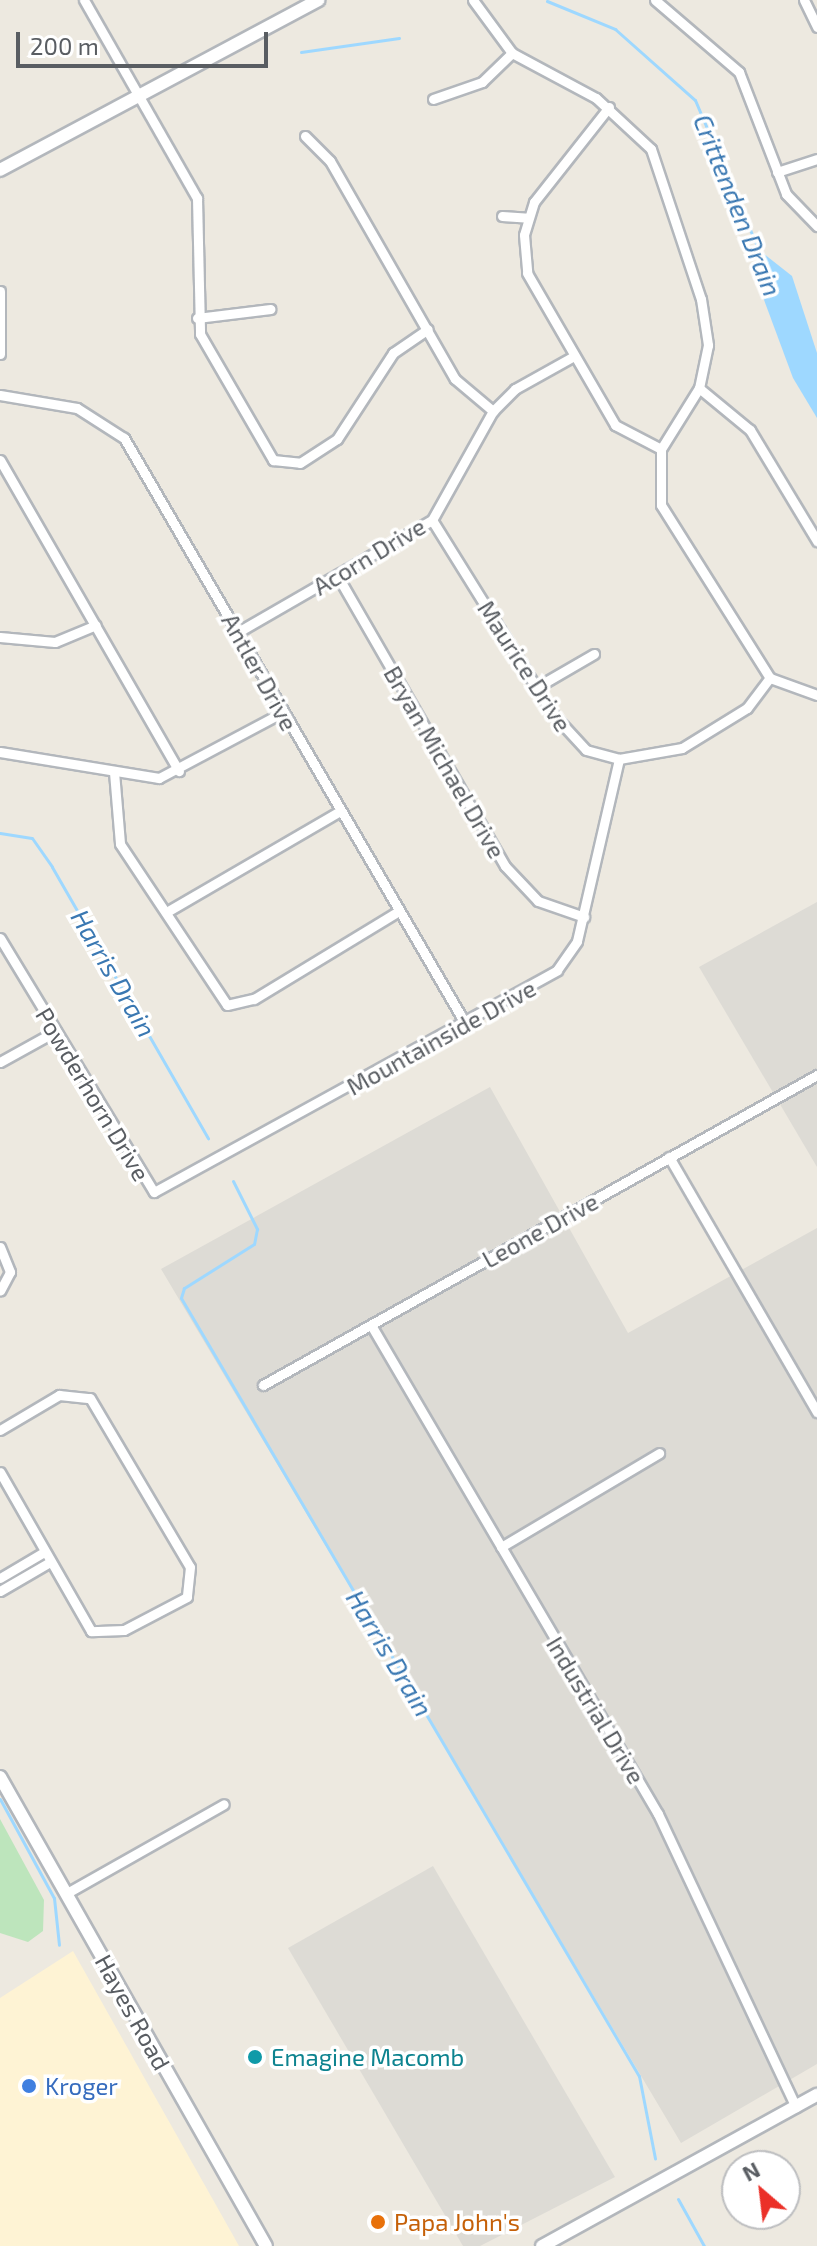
<!DOCTYPE html>
<style>
body{margin:0}
#map{position:relative;width:817px;height:2246px;overflow:hidden;background:#ede9e0;font-family:"Exo 2",sans-serif}
div>[style]{position:absolute}
.commercial>*{inset:0;background:#fef3d4}
.industrial>*{inset:0;background:#dddbd5}
.green>*{inset:0;background:#bde5bc}
.water>*{inset:0;background:#9ed8ff}
.stream>*{height:3px;margin:-1.5px;padding:0 1.5px;transform-origin:1.5px;border-radius:1.5px;background:#9ed8ff}
.roads{filter:drop-shadow(2px 0 #b3b7bc) drop-shadow(-2px 0 #b3b7bc) drop-shadow(0 2px #b3b7bc) drop-shadow(0 -2px #b3b7bc)}
.street>*{height:9px;margin:-4.5px;padding:0 4.5px;transform-origin:4.5px;border-radius:4.5px;background:#fff}
.secondary>*{height:12px;margin:-6px;padding:0 6px;transform-origin:6px;border-radius:6px;background:#fff}
.dots>*{width:22px;height:22px;translate:-50% -50%;box-sizing:border-box;border:4px solid #fff;border-radius:50%}
span{translate:-50% -50%;white-space:nowrap;text-align:center;line-height:1.15;-webkit-text-stroke:7px #fff;paint-order:stroke}
.street-label{font-size:24px;color:#595d62}
.culture-label{font-size:24px;color:#0d838f}
.left{translate:0 -50%;text-align:left}
.shop-label{font-size:24px;color:#366cbe}
.food-label{font-size:24px;color:#c56008}
.water-label{font-size:26px;color:#3a78b2;font-style:italic}
.north{position:absolute;left:721px;top:2150px;width:80px;height:80px;box-sizing:border-box;background:#fff;border:2px solid #bdbec0;border-radius:50%;rotate:332deg;font-size:22px;font-weight:700;line-height:32px;text-align:center;color:#595d62}
.north::after{content:'';display:block;margin:auto;width:28px;height:36px;background:#eb3028;clip-path:polygon(50% 0,100% 100%,50% 72%,0 100%)}
.scale{position:absolute;left:16px;top:32px;width:252px;height:36px;box-sizing:border-box;border:4px solid #595d62;border-top:0;padding-left:10px;font-size:24px;line-height:28px;white-space:nowrap;color:#595d62;-webkit-text-stroke:6px #fff;paint-order:stroke}
</style>
<div id="map">
<div class="commercial">
<i style="clip-path:polygon(73px 1951px,239px 2246px,0 2246px,0 1998px)"></i>
</div>
<div class="industrial">
<i style="clip-path:polygon(817px 902px,817px 1167px,699px 967px)"></i>
<i style="clip-path:polygon(490px 1087px,628px 1333px,817px 1228px,817px 2064px,681px 2143px,161px 1269px)"></i>
<i style="clip-path:polygon(433px 1866px,615px 2177px,480px 2246px,463px 2246px,288px 1948px)"></i>
</div>
<div class="green">
<i style="clip-path:polygon(0 1819px,44px 1900px,43px 1931px,28px 1942px,0 1933px)"></i>
</div>
<div class="water">
<i style="clip-path:polygon(759px 250px,792px 276px,817px 353px,817px 418px,793px 378px,754px 273px)"></i>
</div>
<div class="stream">
<i style="left:547px;top:1px;width:74px;rotate:22.4deg"></i>
<i style="left:615px;top:29px;width:107px;rotate:41.6deg"></i>
<i style="left:695px;top:100px;width:164px;rotate:67deg"></i>
<i style="left:301px;top:52px;width:99px;rotate:-8.1deg"></i>
<i style="left:0;top:833px;width:32px;rotate:9deg"></i>
<i style="left:32px;top:838px;width:35px;rotate:55deg"></i>
<i style="left:52px;top:867px;width:313px;rotate:60.1deg"></i>
<i style="left:233px;top:1181px;width:54px;rotate:63.4deg"></i>
<i style="left:257px;top:1229px;width:15px;rotate:101deg"></i>
<i style="left:254px;top:1244px;width:83px;rotate:147.8deg"></i>
<i style="left:184px;top:1288px;width:10px;rotate:107deg"></i>
<i style="left:181px;top:1298px;width:903px;rotate:59.52deg"></i>
<i style="left:639px;top:2076px;width:84px;rotate:79deg"></i>
<i style="left:0;top:1799px;width:113px;rotate:61.4deg"></i>
<i style="left:54px;top:1898px;width:47px;rotate:83.9deg"></i>
<i style="left:678px;top:2199px;width:54px;rotate:61deg"></i>
</div>
<div class="roads">
<div class="street">
<i style="left:84px;top:0;width:228px;rotate:60.3deg"></i>
<i style="left:197px;top:198px;width:136px;rotate:88.7deg"></i>
<i style="left:200px;top:334px;width:146px;rotate:59.9deg"></i>
<i style="left:273px;top:460px;width:27px;rotate:6deg"></i>
<i style="left:300px;top:463px;width:44px;rotate:-33deg"></i>
<i style="left:337px;top:439px;width:103px;rotate:-56.9deg"></i>
<i style="left:393px;top:353px;width:42px;rotate:-34.4deg"></i>
<i style="left:473px;top:0;width:66px;rotate:53.7deg"></i>
<i style="left:512px;top:53px;width:95px;rotate:28.2deg"></i>
<i style="left:596px;top:98px;width:75px;rotate:42.8deg"></i>
<i style="left:651px;top:149px;width:158px;rotate:71.6deg"></i>
<i style="left:701px;top:299px;width:47px;rotate:81.3deg"></i>
<i style="left:708px;top:345px;width:44px;rotate:101.8deg"></i>
<i style="left:699px;top:388px;width:72px;rotate:121.9deg"></i>
<i style="left:661px;top:449px;width:56px;rotate:90deg"></i>
<i style="left:661px;top:505px;width:204px;rotate:57.8deg"></i>
<i style="left:770px;top:678px;width:50px;rotate:19.9deg"></i>
<i style="left:655px;top:0;width:111px;rotate:40.6deg"></i>
<i style="left:739px;top:72px;width:131px;rotate:68.9deg"></i>
<i style="left:786px;top:194px;width:45px;rotate:45.9deg"></i>
<i style="left:804px;top:0;width:30px;rotate:64deg"></i>
<i style="left:433px;top:99px;width:52px;rotate:-19.1deg"></i>
<i style="left:482px;top:82px;width:42px;rotate:-44deg"></i>
<i style="left:609px;top:107px;width:121px;rotate:128.3deg"></i>
<i style="left:534px;top:202px;width:34px;rotate:107deg"></i>
<i style="left:524px;top:235px;width:38px;rotate:85deg"></i>
<i style="left:527px;top:273px;width:176px;rotate:59.9deg"></i>
<i style="left:615px;top:425px;width:52px;rotate:27.6deg"></i>
<i style="left:305px;top:136px;width:35px;rotate:45deg"></i>
<i style="left:330px;top:161px;width:251px;rotate:60.2deg"></i>
<i style="left:455px;top:379px;width:50px;rotate:40.1deg"></i>
<i style="left:777px;top:172px;width:42px;rotate:-18deg"></i>
<i style="left:502px;top:216px;width:26px;rotate:4deg"></i>
<i style="left:0;top:291px;width:63px;rotate:90deg"></i>
<i style="left:197px;top:318px;width:74px;rotate:-7deg"></i>
<i style="left:699px;top:388px;width:66px;rotate:39.5deg"></i>
<i style="left:750px;top:430px;width:130px;rotate:58.9deg"></i>
<i style="left:0;top:395px;width:78px;rotate:9.6deg"></i>
<i style="left:77px;top:408px;width:56px;rotate:32.6deg"></i>
<i style="left:124px;top:438px;width:677px;rotate:59.76deg"></i>
<i style="left:0;top:460px;width:359px;rotate:60.1deg"></i>
<i style="left:432px;top:520px;width:227px;rotate:58.1deg"></i>
<i style="left:552px;top:713px;width:50px;rotate:47.4deg"></i>
<i style="left:586px;top:750px;width:34px;rotate:15deg"></i>
<i style="left:619px;top:759px;width:64px;rotate:-9.9deg"></i>
<i style="left:682px;top:748px;width:76px;rotate:-31.6deg"></i>
<i style="left:747px;top:708px;width:38px;rotate:-53deg"></i>
<i style="left:337px;top:575px;width:336px;rotate:60deg"></i>
<i style="left:505px;top:866px;width:48px;rotate:46.7deg"></i>
<i style="left:538px;top:901px;width:49px;rotate:19.2deg"></i>
<i style="left:238px;top:632px;width:224px;rotate:-30deg"></i>
<i style="left:432px;top:520px;width:125px;rotate:-60.8deg"></i>
<i style="left:493px;top:411px;width:31px;rotate:-45deg"></i>
<i style="left:515px;top:389px;width:68px;rotate:-29.2deg"></i>
<i style="left:0;top:637px;width:55px;rotate:5.2deg"></i>
<i style="left:55px;top:642px;width:44px;rotate:-22.5deg"></i>
<i style="left:537px;top:687px;width:66px;rotate:-30.1deg"></i>
<i style="left:0;top:752px;width:161px;rotate:9.3deg"></i>
<i style="left:159px;top:778px;width:138px;rotate:-28deg"></i>
<i style="left:114px;top:772px;width:72px;rotate:85.2deg"></i>
<i style="left:120px;top:844px;width:193px;rotate:56.4deg"></i>
<i style="left:227px;top:1005px;width:28px;rotate:-13deg"></i>
<i style="left:254px;top:999px;width:170px;rotate:-31.3deg"></i>
<i style="left:170px;top:910px;width:197px;rotate:-30.2deg"></i>
<i style="left:0;top:938px;width:297px;rotate:58.8deg"></i>
<i style="left:154px;top:1192px;width:460px;rotate:-28.8deg"></i>
<i style="left:557px;top:970px;width:35px;rotate:-55deg"></i>
<i style="left:577px;top:941px;width:187px;rotate:-77deg"></i>
<i style="left:0;top:1062px;width:64px;rotate:-29deg"></i>
<i style="left:669px;top:1157px;width:295px;rotate:59.9deg"></i>
<i style="left:0;top:1247px;width:27px;rotate:68deg"></i>
<i style="left:10px;top:1272px;width:21px;rotate:118deg"></i>
<i style="left:371px;top:1325px;width:567px;rotate:59.59deg"></i>
<i style="left:658px;top:1814px;width:324px;rotate:64.8deg"></i>
<i style="left:263px;top:1385px;width:635px;rotate:-29.23deg"></i>
<i style="left:0;top:1430px;width:69px;rotate:-30.7deg"></i>
<i style="left:59px;top:1395px;width:31px;rotate:6deg"></i>
<i style="left:90px;top:1398px;width:196px;rotate:59.4deg"></i>
<i style="left:190px;top:1567px;width:30px;rotate:96deg"></i>
<i style="left:187px;top:1597px;width:71px;rotate:152.4deg"></i>
<i style="left:124px;top:1630px;width:33px;rotate:178deg"></i>
<i style="left:91px;top:1631px;width:183px;rotate:-119.8deg"></i>
<i style="left:501px;top:1547px;width:184px;rotate:-30.7deg"></i>
<i style="left:0;top:1578px;width:51px;rotate:-30.6deg"></i>
<i style="left:0;top:1591px;width:58px;rotate:-30.1deg"></i>
<i style="left:67px;top:1893px;width:180px;rotate:-29.5deg"></i>
</div>
<div class="secondary">
<i style="left:0;top:170px;width:361px;rotate:-28.1deg"></i>
<i style="left:0;top:1777px;width:539px;rotate:60.44deg"></i>
<i style="left:542px;top:2246px;width:314px;rotate:-28.8deg"></i>
</div>
</div>
<div class="dots">
<i style="left:255px;top:2057px;background:#0f9aa8"></i>
<i style="left:29px;top:2086px;background:#3f7fe0"></i>
<i style="left:378px;top:2222px;background:#e8710a"></i>
</div>
<div class="street-label">
<span style="left:369px;top:556px;rotate:-31deg">Acorn Drive</span>
<span style="left:525px;top:666px;rotate:57deg">Maurice Drive</span>
<span style="left:260px;top:672px;rotate:61deg">Antler Drive</span>
<span style="left:445px;top:762px;rotate:60deg">Bryan Michael Drive</span>
<span style="left:441px;top:1037px;rotate:-29deg">Mountainside Drive</span>
<span style="left:93px;top:1094px;rotate:59deg">Powderhorn Drive</span>
<span style="left:540px;top:1230px;rotate:-29deg">Leone Drive</span>
<span style="left:596px;top:1710px;rotate:59deg">Industrial Drive</span>
<span style="left:133px;top:2012px;rotate:61deg">Hayes Road</span>
</div>
<div class="culture-label">
<span class="left" style="left:271px;top:2057px">Emagine Macomb</span>
</div>
<div class="shop-label">
<span class="left" style="left:45px;top:2086px">Kroger</span>
</div>
<div class="food-label">
<span class="left" style="left:394px;top:2222px">Papa John's</span>
</div>
<div class="water-label">
<span style="left:738px;top:205px;rotate:68deg">Crittenden Drain</span>
<span style="left:114px;top:973px;rotate:60deg">Harris Drain</span>
<span style="left:390px;top:1653px;rotate:59deg">Harris Drain</span>
</div>
<div class="north">N</div>
<div class="scale">200 m</div>
</div>
